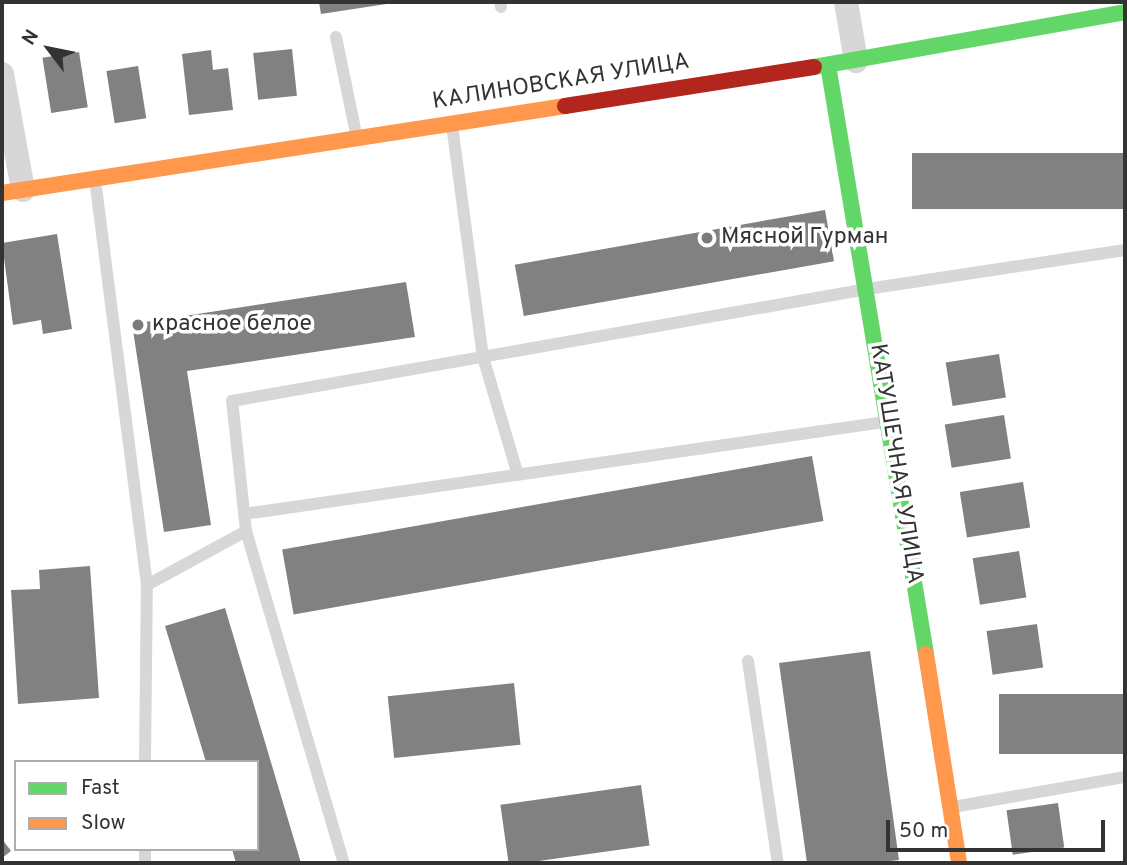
<!DOCTYPE html>
<meta charset="utf-8">
<style>
body{margin:0}
#map{position:relative;width:1127px;height:865px;overflow:hidden;background:#fff;font-family:Overpass,sans-serif}
div>[style]{position:absolute}
.building>*{inset:0;background:#818181;transform-origin:0 0}
.lane>*{height:12px;margin:-6px;padding:0 6px;transform-origin:6px;border-radius:6px;background:#d7d7d7}
.street>*{height:24px;margin:-12px;padding:0 12px;transform-origin:12px;border-radius:12px;background:#d7d7d7}
.fast>*{height:16px;margin:-8px;padding:0 8px;transform-origin:8px;border-radius:8px;background:#63d668}
.slow>*{height:16px;margin:-8px;padding:0 8px;transform-origin:8px;border-radius:8px;background:#ff974d}
.jam>*{height:16px;margin:-8px;padding:0 8px;transform-origin:8px;border-radius:8px;background:#b3261e}
.dots>*{width:19px;height:19px;translate:-50% -50%;box-sizing:border-box;border:4px solid #fff;border-radius:50%}
span{translate:-50% -50%;white-space:nowrap;text-align:center;line-height:1.15;-webkit-text-stroke:7px #fff;paint-order:stroke}
.street-label{font-size:23px;color:#333}
.poi-label{font-size:23px;color:#333}
.left{translate:0 -50%;text-align:left}
.frame{position:absolute;inset:0;border:4px solid #333;pointer-events:none}
.legend{position:absolute;left:14px;top:760px;width:245px;height:91px;box-sizing:border-box;background:#fff;border:2px solid #adadad;margin:0;padding:9px 12px;list-style:none;font-size:21px;color:#333}
.legend li{display:flex;align-items:center;gap:14px;height:35px}
.legend b{width:35px;border:2px solid #adadad}
.north{position:absolute;left:14px;top:14px;width:70px;height:70px;-webkit-text-stroke:5px #fff;paint-order:stroke;rotate:302deg;font-size:19px;font-weight:700;line-height:28px;text-align:center;color:#333}
.north::after{content:'';display:block;margin:auto;width:24px;height:32px;background:#333;clip-path:polygon(50% 0,100% 100%,50% 72%,0 100%)}
.scale{position:absolute;left:886px;top:820px;width:219px;height:32px;box-sizing:border-box;border:4px solid #333;border-top:0;padding-left:9px;font-size:21px;line-height:24px;white-space:nowrap;color:#333;-webkit-text-stroke:5px #fff;paint-order:stroke}
</style>
<div id="map">
<div class="building">
<i style="clip-path:polygon(319px 2px,393px 2px,393px 3px,321px 14px)"></i>
<i style="left:292px;top:49px;width:47px;height:39px;rotate:84deg"></i>
<i style="clip-path:polygon(211px 50px,213px 70px,228px 68px,233px 110px,189px 115px,182px 54px)"></i>
<i style="left:79px;top:52px;width:56px;height:37px;rotate:81deg"></i>
<i style="left:138px;top:66px;width:53px;height:32px;rotate:81deg"></i>
<i style="left:1125px;top:153px;width:56px;height:213px;rotate:90deg"></i>
<i style="left:825px;top:210px;width:52px;height:315px;rotate:80deg"></i>
<i style="clip-path:polygon(57px 234px,72px 329px,43px 334px,41px 320px,13px 325px,2px 243px)"></i>
<i style="clip-path:polygon(406px 282px,415px 337px,187px 371px,211px 525px,164px 532px,132px 324px)"></i>
<i style="left:999px;top:354px;width:44px;height:54px;rotate:81deg"></i>
<i style="left:1004px;top:415px;width:44px;height:60px;rotate:81deg"></i>
<i style="left:812px;top:456px;width:66px;height:538px;rotate:80deg"></i>
<i style="left:1023px;top:482px;width:46px;height:64px;rotate:81deg"></i>
<i style="left:1019px;top:551px;width:47px;height:47px;rotate:81deg"></i>
<i style="clip-path:polygon(90px 566px,99px 698px,18px 704px,11px 590px,40px 589px,39px 570px)"></i>
<i style="clip-path:polygon(225px 608px,301px 863px,236px 863px,232px 849px,257px 849px,257px 762px,206px 762px,165px 626px)"></i>
<i style="left:1037px;top:624px;width:44px;height:51px;rotate:82deg"></i>
<i style="clip-path:polygon(870px 651px,899px 860px,873px 863px,807px 863px,779px 663px)"></i>
<i style="left:514px;top:683px;width:62px;height:127px;rotate:84deg"></i>
<i style="left:1125px;top:694px;width:60px;height:126px;rotate:90deg"></i>
<i style="left:641px;top:785px;width:61px;height:142px;rotate:82deg"></i>
<i style="left:1058px;top:803px;width:45px;height:52px;rotate:82deg"></i>
<i style="clip-path:polygon(2px 839px,11px 851px,2px 858px)"></i>
</div>
<div class="lane">
<i style="left:500px;top:2px;width:5px;rotate:79deg"></i>
<i style="left:336px;top:37px;width:103px;rotate:78.3deg"></i>
<i style="left:452px;top:125px;width:234px;rotate:82.4deg"></i>
<i style="left:483px;top:357px;width:123px;rotate:73.5deg"></i>
<i style="left:95px;top:179px;width:409px;rotate:82.7deg"></i>
<i style="left:147px;top:585px;width:113px;rotate:-28.6deg"></i>
<i style="left:246px;top:531px;width:346px;rotate:73.6deg"></i>
<i style="left:244px;top:514px;width:648px;rotate:-8.17deg"></i>
<i style="left:246px;top:531px;width:131px;rotate:-96.1deg"></i>
<i style="left:232px;top:401px;width:645px;rotate:-10deg"></i>
<i style="left:867px;top:289px;width:261px;rotate:-8.6deg"></i>
<i style="left:748px;top:661px;width:204px;rotate:81.6deg"></i>
<i style="left:145px;top:762px;width:177px;rotate:-89.4deg"></i>
<i style="left:953px;top:807px;width:175px;rotate:-9.9deg"></i>
<i style="left:145px;top:863px;width:14px;rotate:-90deg"></i>
</div>
<div class="street">
<i style="left:846px;top:2px;width:60px;rotate:80.4deg"></i>
<i style="left:2px;top:74px;width:118px;rotate:79.7deg"></i>
</div>
<div class="fast">
<i style="left:828px;top:65px;width:597px;rotate:80.55deg"></i>
<i style="left:814px;top:67px;width:316px;rotate:-10deg"></i>
</div>
<div class="slow">
<i style="left:2px;top:193px;width:570px;rotate:-8.78deg"></i>
<i style="left:926px;top:654px;width:212px;rotate:81deg"></i>
</div>
<div class="jam">
<i style="left:565px;top:106px;width:252px;rotate:-8.9deg"></i>
</div>
<div class="dots">
<i style="left:707px;top:238px;background:#7a7a7a"></i>
<i style="left:138px;top:325px;background:#7a7a7a"></i>
</div>
<div class="street-label">
<span style="left:561px;top:83px;rotate:-9deg">КАЛИНОВСКАЯ УЛИЦА</span>
<span style="left:895px;top:464px;rotate:81deg">КАТУШЕЧНАЯ УЛИЦА</span>
</div>
<div class="poi-label">
<span class="left" style="left:721px;top:238px">Мясной Гурман</span>
<span class="left" style="left:152px;top:325px">красное белое</span>
</div>
<div class="frame"></div>
<ul class="legend">
<li><b style="height:9px;background:#63d668"></b>Fast</li>
<li><b style="height:9px;background:#ff974d"></b>Slow</li>
</ul>
<div class="north">N</div>
<div class="scale">50 m</div>
</div>
